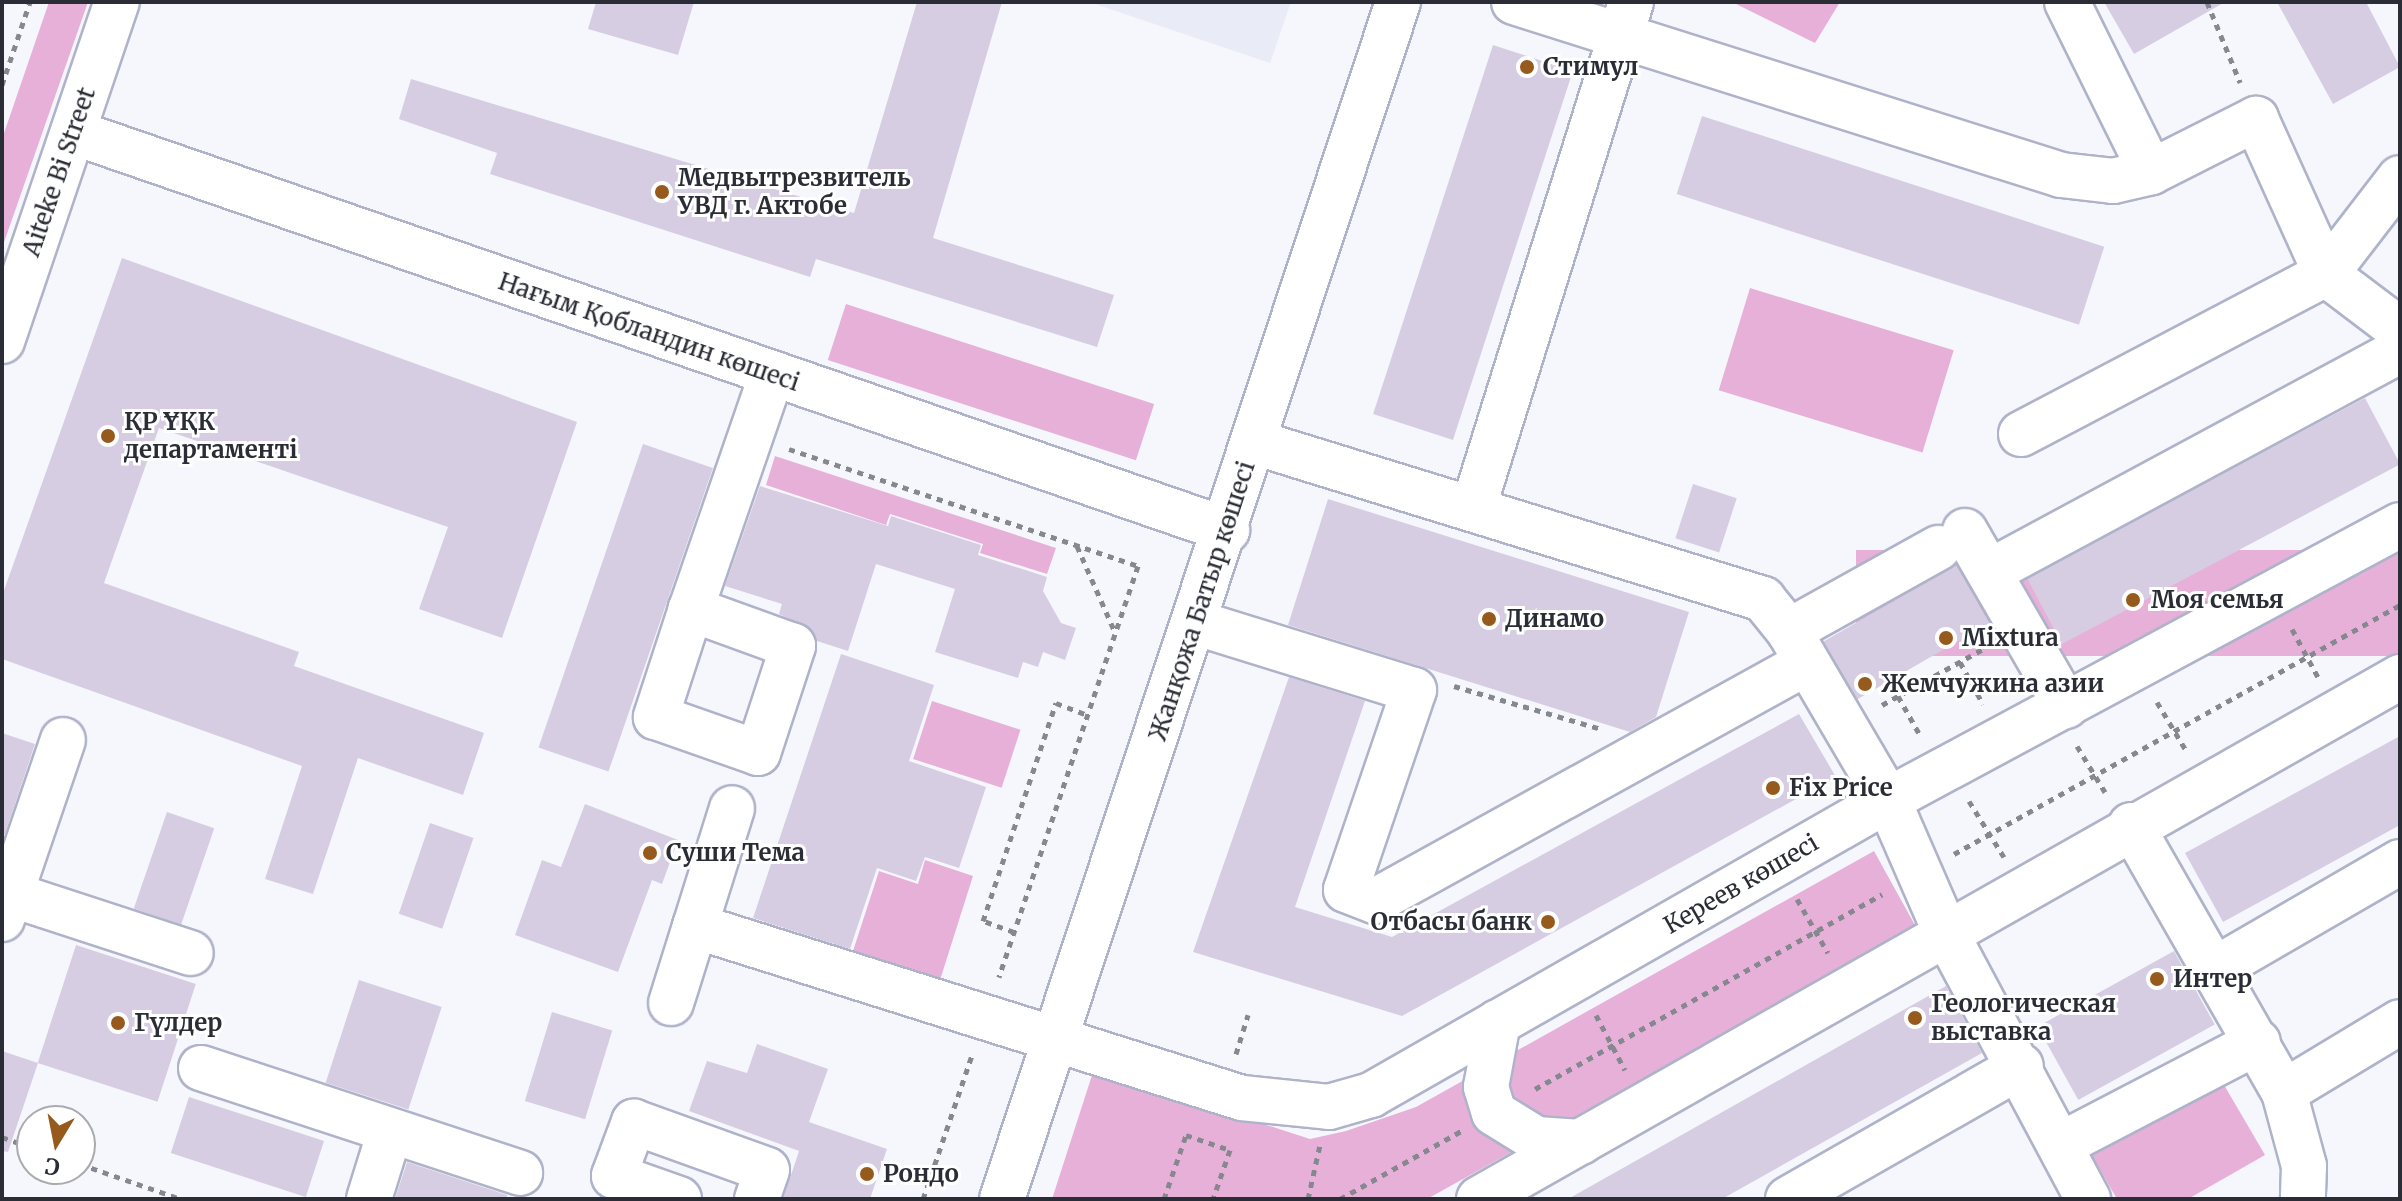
<!DOCTYPE html>
<meta charset="utf-8">
<style>
body{margin:0}
#map{position:relative;width:2402px;height:1201px;overflow:hidden;background:#f6f7fc;font-family:Merriweather,serif}
div>[style]{position:absolute}
.built>*{inset:0;background:#e9ebf7}
.green>*{inset:0;background:#e6b0d8;transform-origin:0 0}
.building>*{inset:0;background:#d7cde3;transform-origin:0 0}
.path>*{height:5px;margin-top:-2.5px;transform-origin:0;background:repeating-linear-gradient(90deg,#86888f 0 6px,transparent 0 12px)}
.roads{filter:drop-shadow(2px 0 #afb3ca) drop-shadow(-2px 0 #afb3ca) drop-shadow(0 2px #afb3ca) drop-shadow(0 -2px #afb3ca)}
.minor>*{height:44px;margin:-22px;padding:0 22px;transform-origin:22px;border-radius:22px;background:#fff}
.dots>*{width:22px;height:22px;translate:-50% -50%;box-sizing:border-box;border:4px solid #fff;border-radius:50%}
span{translate:-50% -50%;white-space:nowrap;text-align:center;line-height:1.15;-webkit-text-stroke:6px #fff;paint-order:stroke}
.poi-label{font-size:24px;color:#2b2d36;font-weight:700}
.left{translate:0 -50%;text-align:left}
.right{translate:-100% -50%;text-align:right}
.street-label{font-size:24px;color:#2b2d36}
.frame{position:absolute;inset:0;border:4px solid #2b2d36;pointer-events:none}
.north{position:absolute;left:16px;top:1105px;width:80px;height:80px;box-sizing:border-box;background:#fff;border:2px solid #aaabaf;border-radius:50%;rotate:190deg;font-size:22px;font-weight:700;line-height:32px;text-align:center;color:#2b2d36}
.north::after{content:'';display:block;margin:auto;width:28px;height:36px;background:#965a1c;clip-path:polygon(50% 0,100% 100%,50% 72%,0 100%)}
</style>
<div id="map">
<div class="built">
<i style="clip-path:polygon(1089px 2px,1291px 2px,1270px 63px)"></i>
</div>
<div class="green">
<i style="clip-path:polygon(49px 2px,88px 2px,2px 248px,2px 139px)"></i>
<i style="clip-path:polygon(1732px 2px,1840px 2px,1815px 43px)"></i>
<i style="left:1750px;top:288px;width:213px;height:107px;rotate:17deg"></i>
<i style="left:846px;top:304px;width:324px;height:59px;rotate:18deg"></i>
<i style="clip-path:polygon(775px 456px,1056px 548px,1047px 574px,980px 553px,983px 544px,890px 514px,886px 525px,766px 485px)"></i>
<i style="left:2400px;top:550px;width:106px;height:544px;rotate:90deg"></i>
<i style="left:932px;top:701px;width:93px;height:61px;rotate:18deg"></i>
<i style="clip-path:polygon(1874px 851px,1916px 927px,1427px 1199px,1052px 1199px,1094px 1069px,1310px 1139px,1346px 1131px,1416px 1107px)"></i>
<i style="clip-path:polygon(925px 860px,973px 876px,940px 980px,853px 951px,879px 871px,918px 884px)"></i>
<i style="clip-path:polygon(2220px 1078px,2265px 1155px,2188px 1199px,2117px 1199px,2090px 1152px)"></i>
</div>
<div class="building">
<i style="clip-path:polygon(596px 2px,694px 2px,678px 55px,588px 29px)"></i>
<i style="clip-path:polygon(917px 2px,1002px 2px,933px 238px,1114px 295px,1097px 347px,816px 259px,810px 277px,490px 174px,497px 153px,399px 119px,411px 79px,854px 213px)"></i>
<i style="clip-path:polygon(2104px 2px,2225px 2px,2134px 54px)"></i>
<i style="clip-path:polygon(2277px 2px,2366px 2px,2400px 67px,2333px 104px)"></i>
<i style="left:1493px;top:45px;width:84px;height:388px;rotate:18deg"></i>
<i style="left:1702px;top:116px;width:423px;height:82px;rotate:18deg"></i>
<i style="clip-path:polygon(122px 258px,577px 422px,502px 638px,419px 609px,448px 527px,159px 428px,104px 583px,299px 652px,294px 666px,484px 733px,463px 795px,358px 758px,313px 894px,265px 879px,302px 766px,2px 659px,2px 596px)"></i>
<i style="left:2365px;top:398px;width:75px;height:383px;rotate:62deg"></i>
<i style="left:643px;top:444px;width:74px;height:321px;rotate:19deg"></i>
<i style="left:1693px;top:484px;width:46px;height:57px;rotate:18deg"></i>
<i style="clip-path:polygon(760px 486px,888px 526px,891px 516px,981px 545px,978px 555px,1047px 577px,1043px 591px,1061px 623px,1076px 628px,1065px 660px,1043px 652px,1038px 667px,1023px 662px,1018px 678px,935px 652px,955px 589px,876px 564px,848px 651px,817px 641px,811px 629px,779px 614px,782px 604px,725px 586px)"></i>
<i style="clip-path:polygon(1328px 499px,1689px 612px,1656px 717px,1630px 732px,1288px 625px)"></i>
<i style="left:1956px;top:565px;width:67px;height:153px;rotate:60deg"></i>
<i style="clip-path:polygon(841px 654px,934px 685px,909px 761px,986px 787px,959px 868px,925px 857px,916px 881px,877px 868px,850px 949px,753px 918px)"></i>
<i style="clip-path:polygon(1289px 677px,1365px 701px,1295px 907px,1392px 937px,1799px 714px,1836px 777px,1402px 1016px,1193px 952px)"></i>
<i style="clip-path:polygon(2px 733px,35px 744px,5px 834px,2px 834px)"></i>
<i style="clip-path:polygon(2400px 736px,2400px 825px,2223px 922px,2185px 853px)"></i>
<i style="clip-path:polygon(585px 804px,678px 840px,662px 884px,652px 880px,618px 972px,515px 935px,542px 860px,561px 867px)"></i>
<i style="left:167px;top:812px;width:50px;height:102px;rotate:19deg"></i>
<i style="left:430px;top:823px;width:46px;height:96px;rotate:19deg"></i>
<i style="left:76px;top:945px;width:126px;height:124px;rotate:18deg"></i>
<i style="left:2174px;top:951px;width:84px;height:156px;rotate:61deg"></i>
<i style="left:359px;top:980px;width:87px;height:108px;rotate:18deg"></i>
<i style="clip-path:polygon(1946px 986px,1982px 1053px,1722px 1199px,1568px 1199px)"></i>
<i style="left:552px;top:1012px;width:63px;height:93px;rotate:17deg"></i>
<i style="clip-path:polygon(757px 1044px,828px 1069px,809px 1122px,887px 1149px,870px 1199px,783px 1199px,799px 1151px,689px 1111px,707px 1061px,747px 1073px)"></i>
<i style="clip-path:polygon(2px 1051px,38px 1063px,8px 1152px,2px 1151px)"></i>
<i style="left:189px;top:1097px;width:142px;height:59px;rotate:18deg"></i>
<i style="clip-path:polygon(407px 1162px,507px 1195px,507px 1199px,395px 1199px)"></i>
</div>
<div class="path">
<i style="left:2207px;top:2px;width:87px;rotate:67.6deg"></i>
<i style="left:2px;top:85px;width:88px;rotate:-71.4deg"></i>
<i style="left:789px;top:449px;width:368px;rotate:18.5deg"></i>
<i style="left:1138px;top:566px;width:434px;rotate:108.7deg"></i>
<i style="left:1077px;top:546px;width:94px;rotate:66.2deg"></i>
<i style="left:2292px;top:629px;width:55px;rotate:61.6deg"></i>
<i style="left:1960px;top:662px;width:48px;rotate:61.3deg"></i>
<i style="left:1454px;top:686px;width:153px;rotate:16.3deg"></i>
<i style="left:1898px;top:696px;width:45px;rotate:60.6deg"></i>
<i style="left:2157px;top:702px;width:58px;rotate:59deg"></i>
<i style="left:1882px;top:705px;width:118px;rotate:-29deg"></i>
<i style="left:2077px;top:746px;width:54px;rotate:58.7deg"></i>
<i style="left:1969px;top:801px;width:66px;rotate:58deg"></i>
<i style="left:1954px;top:854px;width:511px;rotate:-29.17deg"></i>
<i style="left:1797px;top:899px;width:62px;rotate:60.1deg"></i>
<i style="left:1014px;top:932px;width:33px;rotate:-160deg"></i>
<i style="left:983px;top:921px;width:230px;rotate:-71.5deg"></i>
<i style="left:1056px;top:703px;width:34px;rotate:21deg"></i>
<i style="left:1596px;top:1015px;width:62px;rotate:62.2deg"></i>
<i style="left:1236px;top:1054px;width:41px;rotate:-72.9deg"></i>
<i style="left:1535px;top:1089px;width:398px;rotate:-29.3deg"></i>
<i style="left:2px;top:1137px;width:32px;rotate:20deg"></i>
<i style="left:80px;top:1164px;width:107px;rotate:19.1deg"></i>
<i style="left:923px;top:1199px;width:152px;rotate:-71.2deg"></i>
<i style="left:1164px;top:1199px;width:68px;rotate:-71deg"></i>
<i style="left:1186px;top:1135px;width:46px;rotate:18.8deg"></i>
<i style="left:1230px;top:1150px;width:52px;rotate:109.1deg"></i>
<i style="left:1308px;top:1199px;width:55px;rotate:-77.5deg"></i>
<i style="left:1340px;top:1199px;width:139px;rotate:-29.3deg"></i>
</div>
<div class="roads">
<div class="minor">
<i style="left:1514px;top:2px;width:574px;rotate:17.55deg"></i>
<i style="left:2061px;top:175px;width:52px;rotate:6.6deg"></i>
<i style="left:2113px;top:181px;width:39px;rotate:-13deg"></i>
<i style="left:2151px;top:172px;width:118px;rotate:-26.8deg"></i>
<i style="left:2256px;top:119px;width:170px;rotate:65.7deg"></i>
<i style="left:2326px;top:274px;width:93px;rotate:37.1deg"></i>
<i style="left:2067px;top:2px;width:190px;rotate:63.7deg"></i>
<i style="left:73px;top:132px;width:1221px;rotate:19.03deg"></i>
<i style="left:2px;top:341px;width:358px;rotate:-71.3deg"></i>
<i style="left:2021px;top:434px;width:344px;rotate:-27.7deg"></i>
<i style="left:2326px;top:274px;width:121px;rotate:-52.4deg"></i>
<i style="left:1254px;top:442px;width:533px;rotate:17.14deg"></i>
<i style="left:1763px;top:599px;width:41px;rotate:50.9deg"></i>
<i style="left:1789px;top:631px;width:196px;rotate:59.6deg"></i>
<i style="left:1888px;top:800px;width:143px;rotate:66.5deg"></i>
<i style="left:1945px;top:931px;width:304px;rotate:61.9deg"></i>
<i style="left:1473px;top:509px;width:531px;rotate:-72.69deg"></i>
<i style="left:1965px;top:531px;width:202px;rotate:60deg"></i>
<i style="left:1989px;top:572px;width:467px;rotate:-28.3deg"></i>
<i style="left:691px;top:609px;width:114px;rotate:108deg"></i>
<i style="left:656px;top:717px;width:108px;rotate:19.4deg"></i>
<i style="left:758px;top:753px;width:113px;rotate:-71.9deg"></i>
<i style="left:793px;top:646px;width:109px;rotate:-160.1deg"></i>
<i style="left:691px;top:609px;width:249px;rotate:-71deg"></i>
<i style="left:1197px;top:623px;width:227px;rotate:17.2deg"></i>
<i style="left:1414px;top:690px;width:211px;rotate:108.8deg"></i>
<i style="left:1346px;top:890px;width:31px;rotate:21deg"></i>
<i style="left:1375px;top:901px;width:492px;rotate:-28.9deg"></i>
<i style="left:1789px;top:631px;width:171px;rotate:-29.1deg"></i>
<i style="left:2131px;top:825px;width:308px;rotate:60.2deg"></i>
<i style="left:2284px;top:1092px;width:77px;rotate:74.9deg"></i>
<i style="left:2304px;top:1166px;width:33px;rotate:92deg"></i>
<i style="left:10px;top:894px;width:190px;rotate:18.1deg"></i>
<i style="left:2px;top:919px;width:189px;rotate:-71.2deg"></i>
<i style="left:695px;top:926px;width:573px;rotate:17.46deg"></i>
<i style="left:1242px;top:1098px;width:87px;rotate:5.9deg"></i>
<i style="left:1329px;top:1107px;width:44px;rotate:-15.9deg"></i>
<i style="left:1371px;top:1095px;width:595px;rotate:-29.71deg"></i>
<i style="left:1888px;top:800px;width:581px;rotate:-28.24deg"></i>
<i style="left:2217px;top:968px;width:211px;rotate:-30.1deg"></i>
<i style="left:671px;top:1003px;width:204px;rotate:-72.6deg"></i>
<i style="left:1498px;top:1022px;width:66px;rotate:100.5deg"></i>
<i style="left:1486px;top:1087px;width:27px;rotate:73deg"></i>
<i style="left:1494px;top:1113px;width:49px;rotate:31.8deg"></i>
<i style="left:1536px;top:1139px;width:45px;rotate:3.8deg"></i>
<i style="left:201px;top:1068px;width:336px;rotate:18.2deg"></i>
<i style="left:2284px;top:1092px;width:135px;rotate:-31.1deg"></i>
<i style="left:2060px;top:1145px;width:223px;rotate:-27.5deg"></i>
<i style="left:369px;top:1199px;width:71px;rotate:-72.8deg"></i>
<i style="left:679px;top:1199px;width:69px;rotate:-160.5deg"></i>
<i style="left:614px;top:1176px;width:58px;rotate:-69.7deg"></i>
<i style="left:634px;top:1122px;width:141px;rotate:19.8deg"></i>
<i style="left:767px;top:1170px;width:31px;rotate:109deg"></i>
<i style="left:1002px;top:1199px;width:1261px;rotate:-71.69deg"></i>
<i style="left:1479px;top:1199px;width:1059px;rotate:-29.54deg"></i>
<i style="left:1788px;top:1199px;width:268px;rotate:-29.7deg"></i>
</div>
</div>
<div class="dots">
<i style="left:1527px;top:67px;background:#965a1c"></i>
<i style="left:662px;top:192px;background:#965a1c"></i>
<i style="left:108px;top:436px;background:#965a1c"></i>
<i style="left:2133px;top:600px;background:#965a1c"></i>
<i style="left:1489px;top:619px;background:#965a1c"></i>
<i style="left:1946px;top:638px;background:#965a1c"></i>
<i style="left:1865px;top:684px;background:#965a1c"></i>
<i style="left:1773px;top:788px;background:#965a1c"></i>
<i style="left:650px;top:853px;background:#965a1c"></i>
<i style="left:1548px;top:922px;background:#965a1c"></i>
<i style="left:2157px;top:979px;background:#965a1c"></i>
<i style="left:1915px;top:1018px;background:#965a1c"></i>
<i style="left:118px;top:1023px;background:#965a1c"></i>
<i style="left:867px;top:1174px;background:#965a1c"></i>
</div>
<div class="poi-label">
<span class="left" style="left:1543px;top:67px">Стимул</span>
<span class="left" style="left:678px;top:192px">Медвытрезвитель<br>УВД г. Актобе</span>
<span class="left" style="left:124px;top:436px">ҚР ҰҚК<br>департаменті</span>
<span class="left" style="left:2151px;top:600px">Моя семья</span>
<span class="left" style="left:1505px;top:619px">Динамо</span>
<span class="left" style="left:1962px;top:638px">Mixtura</span>
<span class="left" style="left:1881px;top:684px">Жемчужина азии</span>
<span class="left" style="left:1789px;top:788px">Fix Price</span>
<span class="left" style="left:666px;top:853px">Суши Тема</span>
<span class="right" style="left:1532px;top:922px">Отбасы банк</span>
<span class="left" style="left:2173px;top:979px">Интер</span>
<span class="left" style="left:1931px;top:1018px">Геологическая<br>выставка</span>
<span class="left" style="left:134px;top:1023px">Гүлдер</span>
<span class="left" style="left:883px;top:1174px">Рондо</span>
</div>
<div class="street-label">
<span style="left:59px;top:172px;rotate:-71deg">Aiteke Bi Street</span>
<span style="left:649px;top:332px;rotate:19deg">Нағым Қобландин көшесі</span>
<span style="left:1202px;top:601px;rotate:-72deg">Жанқожа Батыр көшесі</span>
<span style="left:1741px;top:884px;rotate:-30deg">Кереев көшесі</span>
</div>
<div class="frame"></div>
<div class="north">С</div>
</div>
